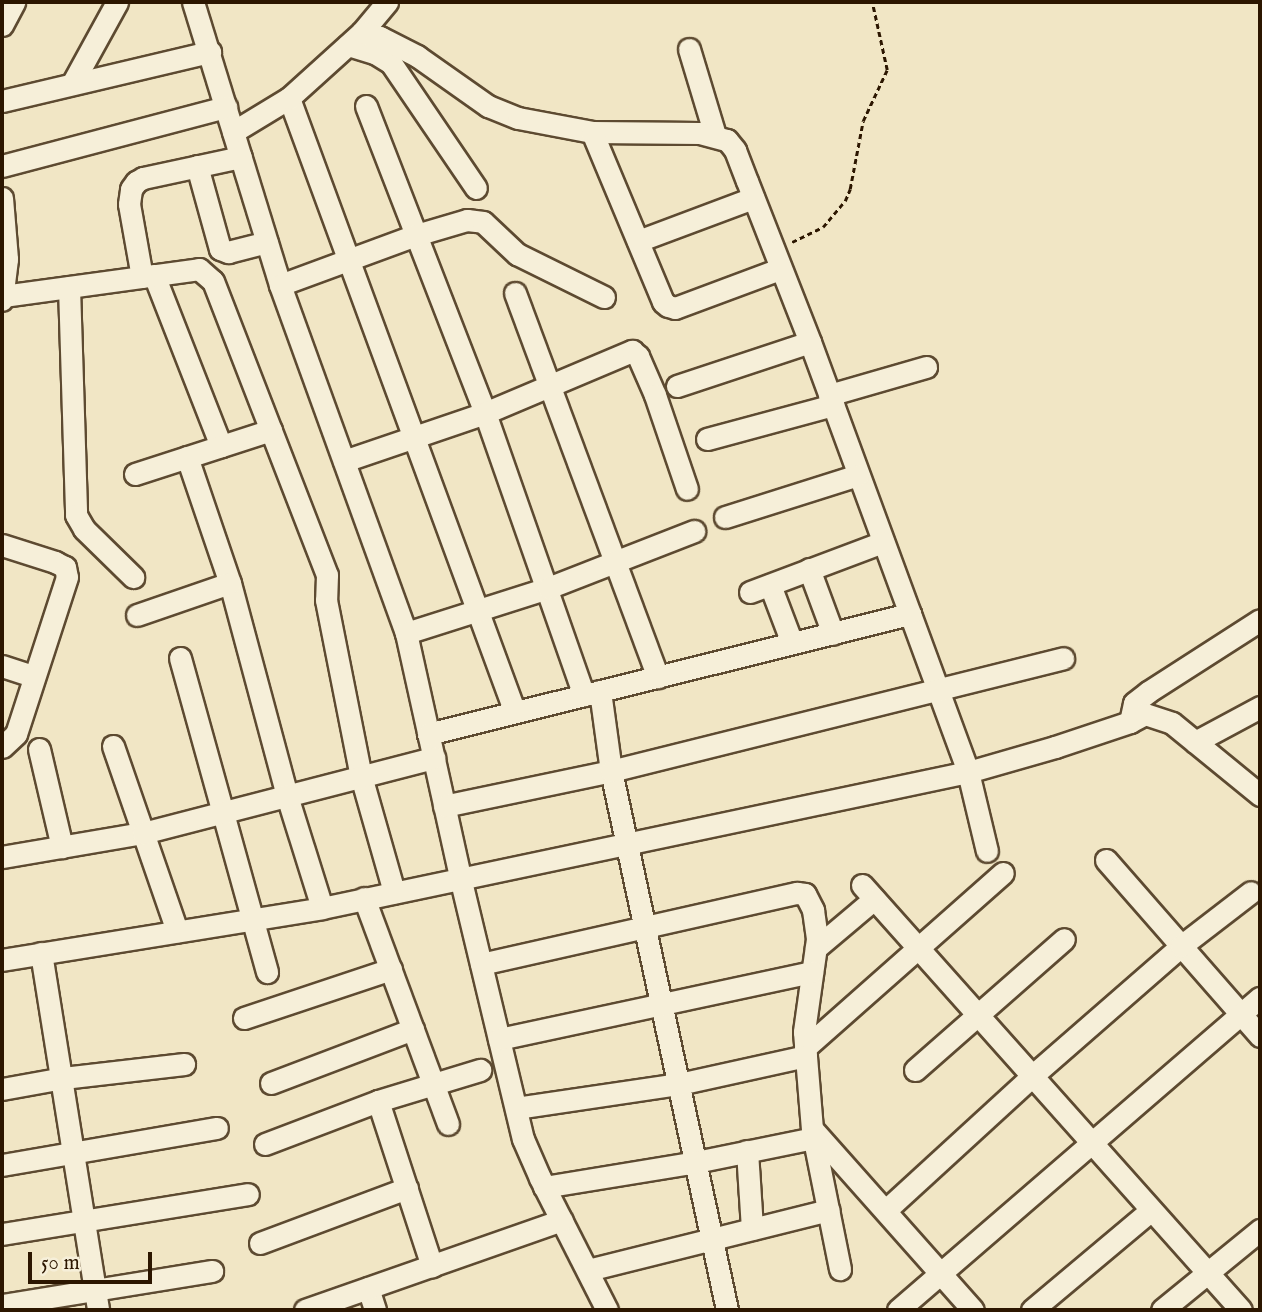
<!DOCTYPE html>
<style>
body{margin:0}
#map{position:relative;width:1262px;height:1312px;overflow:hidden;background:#f1e6c5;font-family:"IM FELL English",serif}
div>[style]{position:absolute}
.path>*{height:2.5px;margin-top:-1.25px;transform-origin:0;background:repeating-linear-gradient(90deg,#2c1600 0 5px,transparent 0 8.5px)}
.roads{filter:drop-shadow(2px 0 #5d4a31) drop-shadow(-2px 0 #5d4a31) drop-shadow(0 2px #5d4a31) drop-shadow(0 -2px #5d4a31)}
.minor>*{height:21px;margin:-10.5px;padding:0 10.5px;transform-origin:10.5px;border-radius:10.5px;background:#f6efd9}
span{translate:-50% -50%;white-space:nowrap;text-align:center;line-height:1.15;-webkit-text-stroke:7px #f6efd9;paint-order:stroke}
.frame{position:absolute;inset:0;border:4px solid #2c1600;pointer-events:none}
.scale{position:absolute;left:28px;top:1252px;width:124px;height:32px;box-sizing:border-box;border:4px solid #2c1600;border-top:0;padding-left:9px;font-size:21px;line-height:24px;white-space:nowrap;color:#2c1600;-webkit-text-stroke:5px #f6efd9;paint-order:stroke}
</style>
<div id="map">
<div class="path">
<i style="left:792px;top:242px;width:34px;rotate:-26deg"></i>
<i style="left:823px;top:227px;width:34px;rotate:-50deg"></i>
<i style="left:845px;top:201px;width:13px;rotate:-67deg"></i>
<i style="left:850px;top:189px;width:69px;rotate:-79.2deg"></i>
<i style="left:863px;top:121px;width:56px;rotate:-64.8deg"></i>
<i style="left:887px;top:70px;width:70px;rotate:-102.4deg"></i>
</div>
<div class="roads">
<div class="minor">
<i style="left:193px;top:2px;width:296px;rotate:72.9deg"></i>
<i style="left:280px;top:285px;width:370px;rotate:70.1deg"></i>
<i style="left:406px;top:633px;width:250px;rotate:77.5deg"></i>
<i style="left:460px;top:877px;width:269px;rotate:76.5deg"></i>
<i style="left:523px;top:1139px;width:43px;rotate:66.4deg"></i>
<i style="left:540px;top:1178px;width:148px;rotate:63.1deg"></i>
<i style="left:2px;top:25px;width:26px;rotate:-62deg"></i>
<i style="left:362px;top:32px;width:39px;rotate:-50deg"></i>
<i style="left:348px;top:45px;width:28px;rotate:17deg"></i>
<i style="left:375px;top:53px;width:19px;rotate:32deg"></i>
<i style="left:391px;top:63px;width:151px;rotate:55.8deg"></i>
<i style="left:689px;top:49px;width:90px;rotate:73.2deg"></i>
<i style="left:72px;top:84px;width:94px;rotate:-61.2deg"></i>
<i style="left:289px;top:98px;width:652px;rotate:69.81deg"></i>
<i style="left:2px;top:101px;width:214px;rotate:-13.3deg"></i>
<i style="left:366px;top:106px;width:329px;rotate:68.8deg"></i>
<i style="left:485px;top:413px;width:299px;rotate:70.7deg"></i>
<i style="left:233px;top:132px;width:66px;rotate:-31.3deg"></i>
<i style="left:289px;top:98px;width:98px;rotate:-42.1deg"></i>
<i style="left:362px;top:32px;width:19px;rotate:16deg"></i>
<i style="left:380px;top:37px;width:42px;rotate:27.2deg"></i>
<i style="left:417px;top:56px;width:87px;rotate:35.2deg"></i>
<i style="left:488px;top:106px;width:32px;rotate:22deg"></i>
<i style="left:518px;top:118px;width:75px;rotate:10.7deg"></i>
<i style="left:592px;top:132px;width:108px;rotate:0.5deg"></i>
<i style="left:700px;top:133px;width:28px;rotate:15deg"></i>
<i style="left:727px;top:140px;width:13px;rotate:51deg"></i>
<i style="left:735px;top:150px;width:33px;rotate:69deg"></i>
<i style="left:747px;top:181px;width:173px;rotate:68.6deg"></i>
<i style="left:810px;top:342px;width:458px;rotate:69.8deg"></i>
<i style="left:968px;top:772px;width:81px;rotate:76.5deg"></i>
<i style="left:592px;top:132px;width:184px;rotate:67.3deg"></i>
<i style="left:663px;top:302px;width:6px;rotate:39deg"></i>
<i style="left:668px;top:306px;width:7px;rotate:16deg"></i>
<i style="left:675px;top:308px;width:112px;rotate:-20.4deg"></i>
<i style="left:2px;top:166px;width:232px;rotate:-14.8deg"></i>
<i style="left:197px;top:166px;width:86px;rotate:74.5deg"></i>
<i style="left:220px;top:249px;width:9px;rotate:21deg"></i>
<i style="left:228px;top:252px;width:40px;rotate:-14.4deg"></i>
<i style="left:2px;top:198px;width:61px;rotate:85.3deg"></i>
<i style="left:7px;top:259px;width:41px;rotate:97deg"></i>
<i style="left:638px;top:241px;width:123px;rotate:-20.5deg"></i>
<i style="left:154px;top:275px;width:184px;rotate:68.6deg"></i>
<i style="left:142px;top:277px;width:74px;rotate:-100.1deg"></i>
<i style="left:129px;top:204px;width:15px;rotate:-82deg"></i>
<i style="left:131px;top:189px;width:9px;rotate:-54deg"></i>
<i style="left:136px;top:182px;width:8px;rotate:-30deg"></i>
<i style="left:143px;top:178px;width:100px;rotate:-12.1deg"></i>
<i style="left:280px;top:285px;width:145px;rotate:-20.2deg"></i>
<i style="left:416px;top:235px;width:53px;rotate:-16.4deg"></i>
<i style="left:467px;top:220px;width:16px;rotate:7deg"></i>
<i style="left:483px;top:222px;width:47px;rotate:43.3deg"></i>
<i style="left:517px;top:254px;width:97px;rotate:26.3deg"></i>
<i style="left:69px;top:287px;width:228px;rotate:88.2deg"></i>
<i style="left:76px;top:515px;width:16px;rotate:60deg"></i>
<i style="left:84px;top:529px;width:69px;rotate:44.4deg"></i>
<i style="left:515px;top:293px;width:410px;rotate:69.6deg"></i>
<i style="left:3px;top:296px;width:198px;rotate:-7.8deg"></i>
<i style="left:199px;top:269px;width:18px;rotate:41deg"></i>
<i style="left:213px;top:281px;width:315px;rotate:68.8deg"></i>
<i style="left:327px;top:575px;width:25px;rotate:92deg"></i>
<i style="left:326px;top:600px;width:179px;rotate:78.8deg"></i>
<i style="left:361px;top:776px;width:121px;rotate:74.1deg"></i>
<i style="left:677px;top:386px;width:140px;rotate:-18.3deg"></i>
<i style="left:829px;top:395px;width:101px;rotate:-16.1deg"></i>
<i style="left:707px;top:439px;width:131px;rotate:-15.1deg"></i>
<i style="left:187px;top:457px;width:133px;rotate:71.2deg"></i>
<i style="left:230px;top:583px;width:220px;rotate:75deg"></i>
<i style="left:287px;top:796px;width:117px;rotate:72.6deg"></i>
<i style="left:344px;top:461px;width:149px;rotate:-18.8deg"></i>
<i style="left:485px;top:413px;width:160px;rotate:-22.9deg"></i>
<i style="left:632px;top:351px;width:8px;rotate:40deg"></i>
<i style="left:638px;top:356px;width:43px;rotate:66.4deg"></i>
<i style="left:655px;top:395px;width:99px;rotate:71.2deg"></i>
<i style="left:135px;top:474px;width:143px;rotate:-17.9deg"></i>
<i style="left:725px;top:517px;width:139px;rotate:-17.5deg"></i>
<i style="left:2px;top:545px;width:56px;rotate:17.8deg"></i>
<i style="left:55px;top:562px;width:11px;rotate:27deg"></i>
<i style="left:65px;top:567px;width:10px;rotate:79deg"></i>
<i style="left:67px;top:577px;width:165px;rotate:108deg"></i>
<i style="left:16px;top:734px;width:19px;rotate:137deg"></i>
<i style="left:809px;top:569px;width:69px;rotate:69.7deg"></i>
<i style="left:770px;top:585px;width:62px;rotate:69.2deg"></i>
<i style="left:750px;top:592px;width:142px;rotate:-20.6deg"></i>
<i style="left:137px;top:615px;width:98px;rotate:-19deg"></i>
<i style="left:406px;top:633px;width:149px;rotate:-17.6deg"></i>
<i style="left:548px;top:588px;width:157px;rotate:-21.3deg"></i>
<i style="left:180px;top:658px;width:326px;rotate:74.5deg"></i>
<i style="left:2px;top:666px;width:33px;rotate:18deg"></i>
<i style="left:600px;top:691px;width:81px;rotate:82.2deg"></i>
<i style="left:611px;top:771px;width:551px;rotate:77.85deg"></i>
<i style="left:1130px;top:722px;width:19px;rotate:-78deg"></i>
<i style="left:1134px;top:703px;width:18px;rotate:-38deg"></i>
<i style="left:1148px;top:692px;width:133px;rotate:-32.7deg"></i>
<i style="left:428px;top:734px;width:497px;rotate:-14deg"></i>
<i style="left:1195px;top:742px;width:74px;rotate:-28.3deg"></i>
<i style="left:113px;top:746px;width:196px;rotate:70.9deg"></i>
<i style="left:39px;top:749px;width:101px;rotate:76.8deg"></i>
<i style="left:444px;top:806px;width:171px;rotate:-11.8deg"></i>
<i style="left:611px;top:771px;width:466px;rotate:-14deg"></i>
<i style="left:2px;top:857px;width:143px;rotate:-9.7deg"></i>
<i style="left:143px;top:833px;width:301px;rotate:-14.5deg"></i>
<i style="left:1106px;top:860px;width:234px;rotate:48.8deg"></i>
<i style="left:862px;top:885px;width:569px;rotate:48.27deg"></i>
<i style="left:364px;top:898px;width:241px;rotate:69.6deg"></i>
<i style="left:816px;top:948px;width:76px;rotate:-40.2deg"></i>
<i style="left:41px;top:953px;width:362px;rotate:80.9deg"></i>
<i style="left:2px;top:960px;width:324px;rotate:-9.2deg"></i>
<i style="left:322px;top:908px;width:660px;rotate:-11.89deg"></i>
<i style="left:968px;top:772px;width:91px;rotate:-16deg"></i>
<i style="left:1055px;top:747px;width:79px;rotate:-18.4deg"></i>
<i style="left:1130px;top:722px;width:17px;rotate:-28deg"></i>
<i style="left:1145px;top:714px;width:28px;rotate:18deg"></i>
<i style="left:1172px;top:723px;width:114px;rotate:39.3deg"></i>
<i style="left:481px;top:964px;width:324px;rotate:-12.7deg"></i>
<i style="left:797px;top:893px;width:8px;rotate:7deg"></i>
<i style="left:805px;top:894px;width:18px;rotate:63deg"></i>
<i style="left:813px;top:910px;width:29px;rotate:82deg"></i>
<i style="left:817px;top:939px;width:94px;rotate:98deg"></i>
<i style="left:804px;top:1032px;width:98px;rotate:85.3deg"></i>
<i style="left:812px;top:1130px;width:142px;rotate:78.6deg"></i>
<i style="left:244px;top:1018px;width:155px;rotate:-18.4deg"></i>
<i style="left:499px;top:1039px;width:320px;rotate:-12.1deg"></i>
<i style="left:805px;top:1048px;width:264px;rotate:-41.5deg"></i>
<i style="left:915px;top:1070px;width:198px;rotate:-41.3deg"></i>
<i style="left:271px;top:1083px;width:152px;rotate:-20.8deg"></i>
<i style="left:2px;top:1089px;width:62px;rotate:-10.2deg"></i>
<i style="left:63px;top:1078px;width:122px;rotate:-6.6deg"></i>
<i style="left:378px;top:1101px;width:174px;rotate:71.9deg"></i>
<i style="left:516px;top:1108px;width:165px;rotate:-8.4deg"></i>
<i style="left:679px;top:1084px;width:130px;rotate:-12.4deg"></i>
<i style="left:814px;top:1131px;width:239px;rotate:48.4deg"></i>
<i style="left:265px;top:1144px;width:121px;rotate:-20.8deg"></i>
<i style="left:378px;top:1101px;width:107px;rotate:-16.9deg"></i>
<i style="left:747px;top:1151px;width:78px;rotate:86.3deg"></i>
<i style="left:2px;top:1165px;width:218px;rotate:-9.8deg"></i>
<i style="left:544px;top:1187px;width:154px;rotate:-9.3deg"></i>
<i style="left:696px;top:1162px;width:120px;rotate:-11.5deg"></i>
<i style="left:886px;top:1210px;width:198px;rotate:-42.5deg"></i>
<i style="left:1032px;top:1076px;width:198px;rotate:-41.1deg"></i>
<i style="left:1181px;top:946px;width:88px;rotate:-37.6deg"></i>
<i style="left:2px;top:1234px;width:249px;rotate:-9.2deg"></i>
<i style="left:260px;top:1243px;width:157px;rotate:-20.5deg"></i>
<i style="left:588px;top:1270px;width:248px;rotate:-14deg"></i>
<i style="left:368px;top:1288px;width:23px;rotate:72deg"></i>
<i style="left:2px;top:1305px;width:213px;rotate:-9.2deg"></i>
<i style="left:305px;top:1310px;width:272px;rotate:-19.3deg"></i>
<i style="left:898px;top:1310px;width:478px;rotate:-40.8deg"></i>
<i style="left:1032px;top:1310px;width:155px;rotate:-40deg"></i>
<i style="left:1162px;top:1310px;width:127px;rotate:-39.2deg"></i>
</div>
</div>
<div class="frame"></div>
<div class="scale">50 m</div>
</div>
